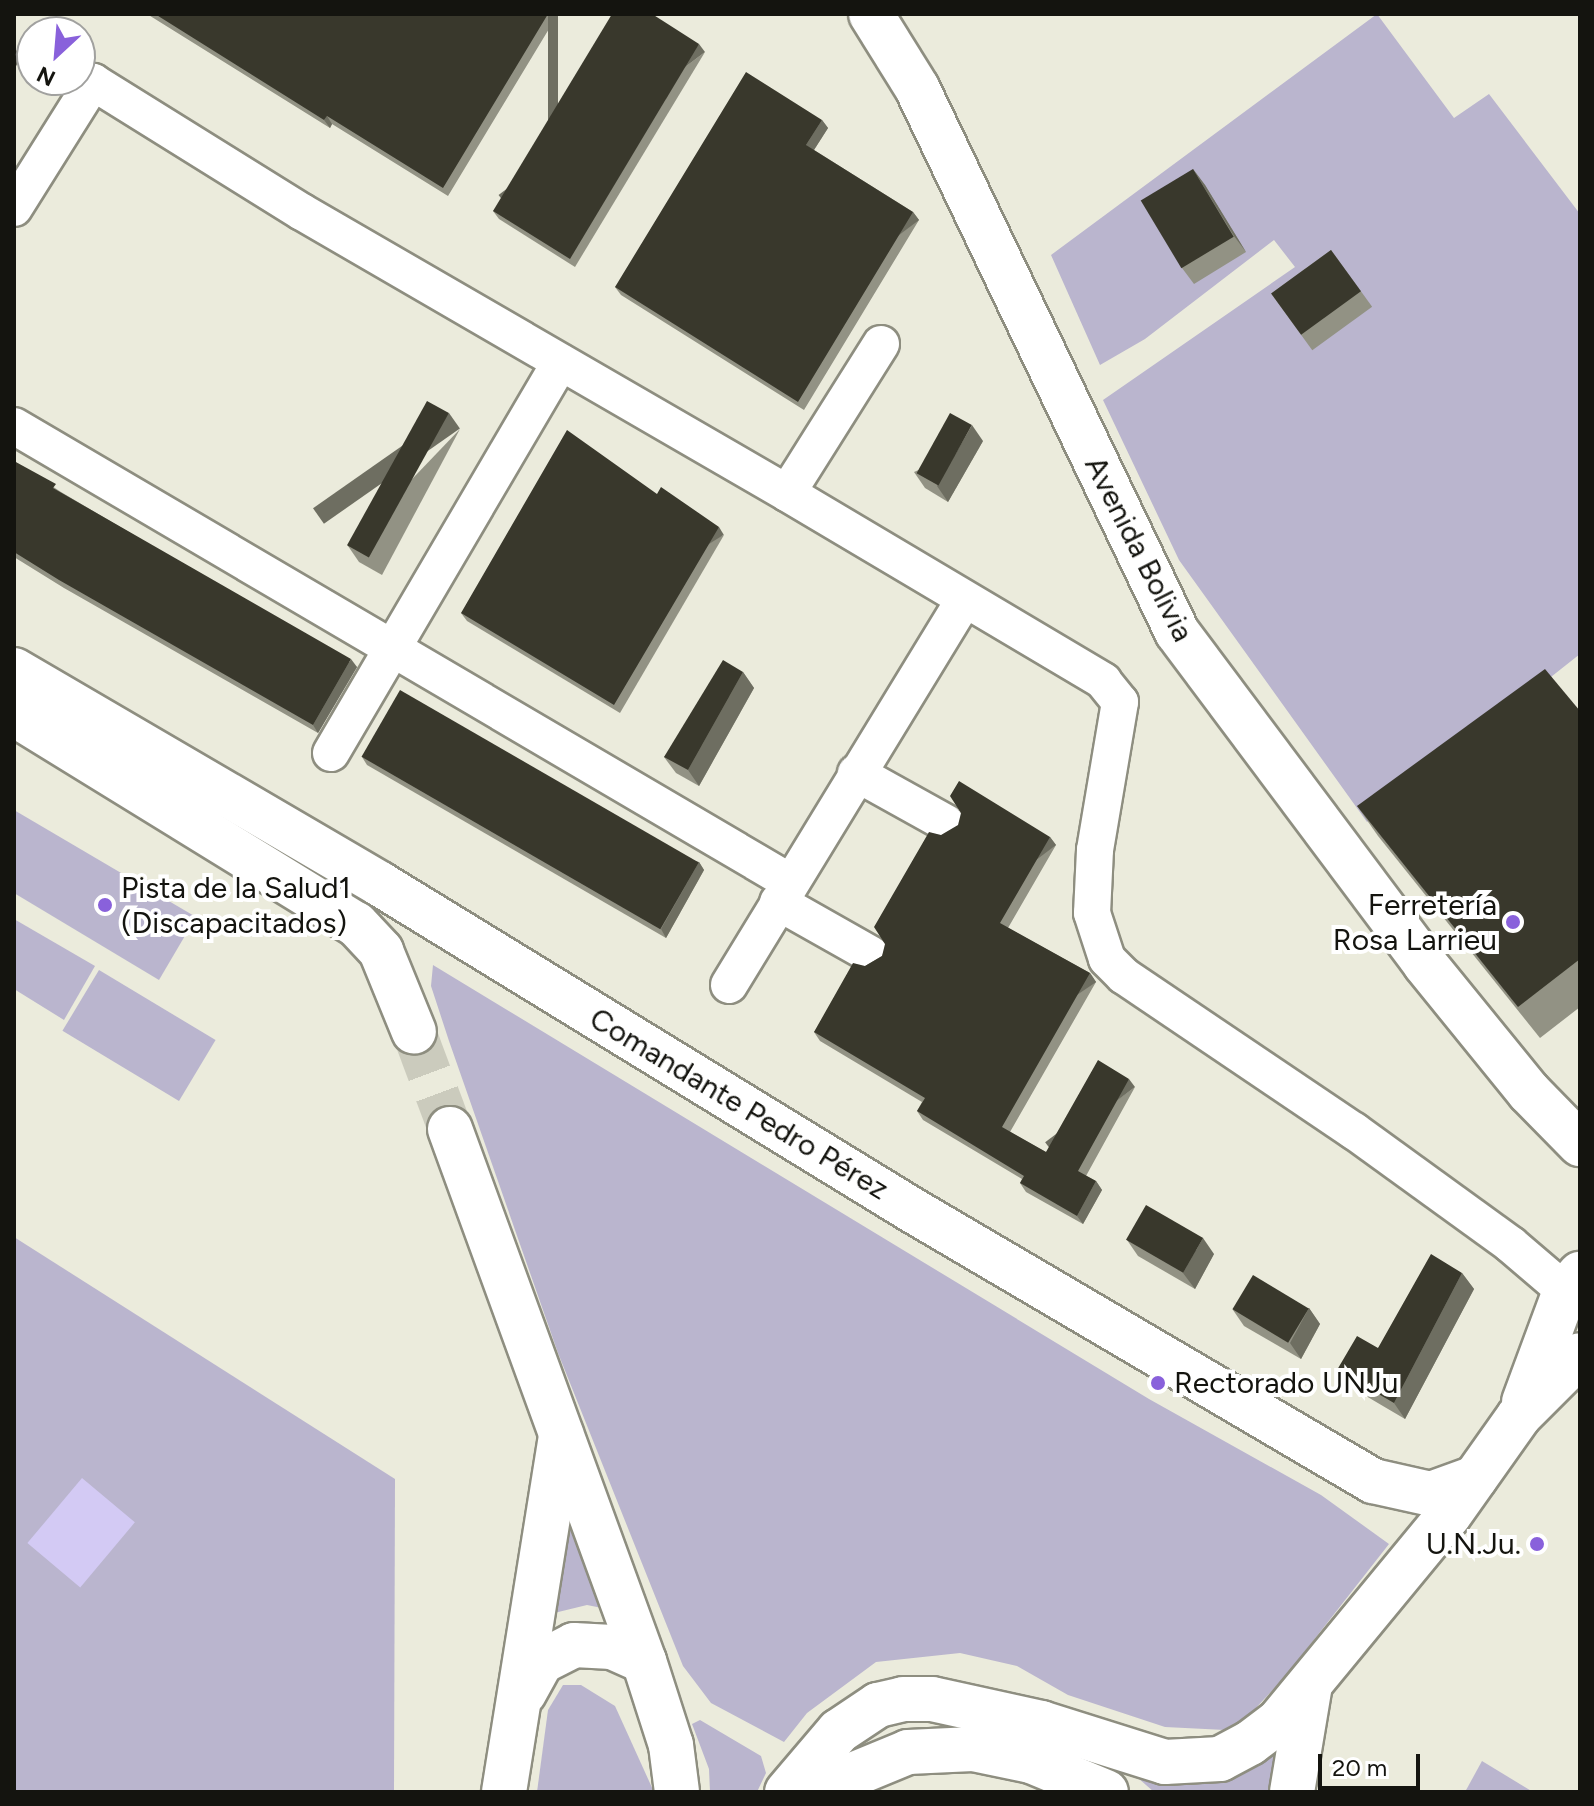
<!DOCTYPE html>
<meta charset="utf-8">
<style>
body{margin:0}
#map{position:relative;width:1594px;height:1806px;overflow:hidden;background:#ebebdc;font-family:Figtree,sans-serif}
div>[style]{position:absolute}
.green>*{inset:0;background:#bab5ce;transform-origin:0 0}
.water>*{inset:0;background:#d3caf4;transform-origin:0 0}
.secondary-tunnel>*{height:44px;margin-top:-22px;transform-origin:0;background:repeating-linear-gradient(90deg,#cbcbbd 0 44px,transparent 0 66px)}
.roads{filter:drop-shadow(2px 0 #8e8e80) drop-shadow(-2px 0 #8e8e80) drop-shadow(0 2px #8e8e80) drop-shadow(0 -2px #8e8e80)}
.minor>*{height:36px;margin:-18px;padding:0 18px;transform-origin:18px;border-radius:18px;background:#fff}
.secondary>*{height:44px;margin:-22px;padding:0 22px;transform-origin:22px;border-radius:22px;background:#fff}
.wall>*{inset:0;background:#929284;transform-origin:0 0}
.shaded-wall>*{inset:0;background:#6e6e61;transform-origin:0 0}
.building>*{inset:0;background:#39382c;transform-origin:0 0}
.dots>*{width:22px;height:22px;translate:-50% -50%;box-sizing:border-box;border:4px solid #fff;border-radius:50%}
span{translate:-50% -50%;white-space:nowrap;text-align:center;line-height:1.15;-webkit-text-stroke:8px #fff;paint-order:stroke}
.street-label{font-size:30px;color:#14140f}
.poi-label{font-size:30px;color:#14140f}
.left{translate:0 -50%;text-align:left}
.right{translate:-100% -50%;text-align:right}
.frame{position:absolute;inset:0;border:16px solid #14140f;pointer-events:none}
.north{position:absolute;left:16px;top:16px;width:80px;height:80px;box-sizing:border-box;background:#fff;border:2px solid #a1a19f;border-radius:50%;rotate:206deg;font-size:22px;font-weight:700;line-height:32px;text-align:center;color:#14140f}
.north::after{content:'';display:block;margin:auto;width:28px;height:36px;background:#8961db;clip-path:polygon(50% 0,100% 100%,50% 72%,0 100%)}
.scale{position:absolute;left:1318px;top:1754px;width:102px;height:36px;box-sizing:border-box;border:4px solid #14140f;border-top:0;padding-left:10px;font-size:24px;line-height:28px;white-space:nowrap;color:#14140f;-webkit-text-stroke:6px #fff;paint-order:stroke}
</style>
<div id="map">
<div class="green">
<i style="clip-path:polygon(1377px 14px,1454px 118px,1489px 94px,1580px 214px,1580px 654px,1367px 822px,1179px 560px,1103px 400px,1295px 267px,1274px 240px,1145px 339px,1100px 365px,1051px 255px)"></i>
<i style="clip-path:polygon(14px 810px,196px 917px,159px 980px,14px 893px)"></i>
<i style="clip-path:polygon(14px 919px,95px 966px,64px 1020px,14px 989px)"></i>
<i style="clip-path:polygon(433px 965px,1149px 1399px,1321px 1495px,1389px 1544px,1284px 1678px,1251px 1713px,1225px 1730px,1165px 1727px,1068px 1695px,1017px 1666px,960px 1653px,876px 1662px,807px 1713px,784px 1742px,711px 1703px,683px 1666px,558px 1353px,449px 1041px,431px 986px)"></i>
<i style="left:99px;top:970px;width:136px;height:71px;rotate:31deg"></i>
<i style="clip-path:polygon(14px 1237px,395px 1479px,394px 1792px,14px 1792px)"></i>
<i style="clip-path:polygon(566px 1506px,607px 1609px,587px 1605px,550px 1614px)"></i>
<i style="clip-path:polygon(563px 1685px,581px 1685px,615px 1706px,654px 1792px,537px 1792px,548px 1710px)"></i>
<i style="clip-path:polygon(700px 1720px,761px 1756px,766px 1773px,757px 1792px,710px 1792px,709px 1769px,692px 1724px)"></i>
<i style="clip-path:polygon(1287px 1743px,1278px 1792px,1154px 1792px,1122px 1764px,1234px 1776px,1261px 1765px)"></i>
<i style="clip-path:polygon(1482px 1761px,1533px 1792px,1465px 1792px)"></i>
</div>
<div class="water">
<i style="left:82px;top:1478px;width:69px;height:85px;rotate:40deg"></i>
</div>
<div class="secondary-tunnel">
<i style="left:414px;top:1032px;width:103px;rotate:69.6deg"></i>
</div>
<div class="roads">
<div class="minor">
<i style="left:14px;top:208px;width:149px;rotate:-57.9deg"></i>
<i style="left:93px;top:82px;width:246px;rotate:31.9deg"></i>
<i style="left:302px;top:212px;width:561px;rotate:30.09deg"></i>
<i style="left:881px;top:344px;width:176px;rotate:122.2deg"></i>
<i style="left:787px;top:493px;width:368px;rotate:30.7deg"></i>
<i style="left:1103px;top:681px;width:27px;rotate:51deg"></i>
<i style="left:1120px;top:702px;width:150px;rotate:99.6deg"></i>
<i style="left:1095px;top:850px;width:63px;rotate:92.7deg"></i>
<i style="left:1092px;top:913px;width:48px;rotate:71.9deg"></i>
<i style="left:1107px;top:959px;width:24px;rotate:45deg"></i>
<i style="left:1124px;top:976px;width:277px;rotate:34deg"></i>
<i style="left:1354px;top:1131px;width:193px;rotate:35.9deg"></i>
<i style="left:1510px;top:1244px;width:72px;rotate:40.5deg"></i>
<i style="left:14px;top:426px;width:900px;rotate:30.44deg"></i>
<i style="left:331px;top:753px;width:453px;rotate:-59.6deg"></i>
<i style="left:856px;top:773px;width:103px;rotate:29.1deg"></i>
<i style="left:778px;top:902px;width:106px;rotate:29.5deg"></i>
<i style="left:729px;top:985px;width:449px;rotate:-58.6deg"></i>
</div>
<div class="secondary">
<i style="left:871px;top:14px;width:87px;rotate:58.1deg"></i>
<i style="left:917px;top:88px;width:603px;rotate:64.45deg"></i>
<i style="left:1177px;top:632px;width:414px;rotate:53.2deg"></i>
<i style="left:1425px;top:964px;width:165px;rotate:50.9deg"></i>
<i style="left:1529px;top:1092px;width:73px;rotate:45.6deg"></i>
<i style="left:14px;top:670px;width:424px;rotate:30.3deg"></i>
<i style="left:380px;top:884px;width:624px;rotate:31.5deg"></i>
<i style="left:912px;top:1210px;width:535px;rotate:30.45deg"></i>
<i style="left:1373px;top:1481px;width:59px;rotate:12.6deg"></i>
<i style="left:1431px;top:1494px;width:47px;rotate:-20deg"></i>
<i style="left:14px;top:714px;width:401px;rotate:31.6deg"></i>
<i style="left:356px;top:924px;width:37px;rotate:47deg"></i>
<i style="left:381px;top:951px;width:87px;rotate:67.8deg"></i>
<i style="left:450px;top:1129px;width:566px;rotate:69.97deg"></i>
<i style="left:644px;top:1661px;width:88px;rotate:72.2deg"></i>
<i style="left:671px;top:1745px;width:47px;rotate:82.7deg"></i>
<i style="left:1524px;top:1402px;width:118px;rotate:-69.7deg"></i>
<i style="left:1565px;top:1291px;width:23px;rotate:-49deg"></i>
<i style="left:524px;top:1693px;width:35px;rotate:-61deg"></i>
<i style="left:541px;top:1662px;width:37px;rotate:-27deg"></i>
<i style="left:574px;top:1645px;width:38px;rotate:3deg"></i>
<i style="left:612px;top:1647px;width:35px;rotate:24deg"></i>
<i style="left:504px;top:1792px;width:362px;rotate:-80.9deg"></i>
<i style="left:787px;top:1792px;width:80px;rotate:-49.6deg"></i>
<i style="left:839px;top:1731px;width:47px;rotate:-33.7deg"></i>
<i style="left:878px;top:1705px;width:26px;rotate:-13deg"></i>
<i style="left:903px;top:1699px;width:29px"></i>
<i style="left:932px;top:1699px;width:112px;rotate:12.4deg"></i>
<i style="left:1041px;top:1723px;width:130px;rotate:17.5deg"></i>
<i style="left:1165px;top:1762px;width:55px;rotate:-3.1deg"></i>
<i style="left:1220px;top:1759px;width:34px;rotate:-28deg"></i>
<i style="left:1250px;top:1743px;width:36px;rotate:-37deg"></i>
<i style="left:1279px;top:1721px;width:267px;rotate:-50.5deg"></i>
<i style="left:1449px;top:1515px;width:121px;rotate:-54.7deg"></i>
<i style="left:1519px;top:1416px;width:86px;rotate:-45deg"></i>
<i style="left:811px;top:1792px;width:105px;rotate:-22.4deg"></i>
<i style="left:908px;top:1752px;width:65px;rotate:-2.6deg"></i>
<i style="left:973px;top:1749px;width:59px;rotate:11.7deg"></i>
<i style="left:1031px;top:1761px;width:81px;rotate:22.5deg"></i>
<i style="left:1292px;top:1792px;width:109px;rotate:-80.5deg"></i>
</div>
</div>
<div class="wall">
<i style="clip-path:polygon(147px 14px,558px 14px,448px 196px,332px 124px,330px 128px)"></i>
<i style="clip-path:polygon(705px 52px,575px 267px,499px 219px,493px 211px)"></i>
<i style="clip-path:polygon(822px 120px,828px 128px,814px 150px,913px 212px,919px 220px,804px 410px,621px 295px,615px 287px)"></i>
<i style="clip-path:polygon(1193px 169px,1205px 185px,1246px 252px,1194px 284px,1182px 268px)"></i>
<i style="left:1331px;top:250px;width:70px;height:74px;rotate:54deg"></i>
<i style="clip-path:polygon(460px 429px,382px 575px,359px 562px,348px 546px)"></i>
<i style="clip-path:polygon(983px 441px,948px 502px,925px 488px,914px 472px)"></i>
<i style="clip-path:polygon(14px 461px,61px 492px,357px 667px,318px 733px,64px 588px,14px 557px)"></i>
<i style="clip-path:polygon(724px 535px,620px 713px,467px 621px,461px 613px)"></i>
<i style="clip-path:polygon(743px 672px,754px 688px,699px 786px,676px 773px,664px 757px)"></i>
<i style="clip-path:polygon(1580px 711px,1580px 1007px,1540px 1038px,1378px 836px,1357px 806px)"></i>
<i style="clip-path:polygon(362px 757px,699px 862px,704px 870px,666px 938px,367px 765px)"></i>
<i style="clip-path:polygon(941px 835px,1050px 837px,1056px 845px,1008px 928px,1090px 973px,1096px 982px,1010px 1132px,1046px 1152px,1135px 1087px,1086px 1176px,1096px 1181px,1102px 1190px,1083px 1224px,1026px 1192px,1020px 1183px,1022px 1179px,923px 1120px,917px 1111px,922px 1102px,820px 1041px,814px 1032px,865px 966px,882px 956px)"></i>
<i style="clip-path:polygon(1127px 1240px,1214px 1254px,1195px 1289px,1138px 1256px)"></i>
<i style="clip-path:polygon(1462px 1273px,1474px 1289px,1405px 1419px,1349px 1386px,1337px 1370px,1378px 1348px)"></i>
<i style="clip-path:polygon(1309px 1308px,1320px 1324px,1301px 1359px,1244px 1326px,1233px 1310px)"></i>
</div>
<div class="shaded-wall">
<i style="left:548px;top:14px;width:10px;height:203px"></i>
<i style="left:699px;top:44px;width:10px;height:251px;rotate:53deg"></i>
<i style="clip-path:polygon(14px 47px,21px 57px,14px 70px)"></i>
<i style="clip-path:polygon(327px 116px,332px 124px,330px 128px,324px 120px)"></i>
<i style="clip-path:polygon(822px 120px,828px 128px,812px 153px,806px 145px)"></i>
<i style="clip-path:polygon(1193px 169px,1205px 185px,1246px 252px,1234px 236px)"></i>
<i style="left:913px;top:212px;width:10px;height:222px;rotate:53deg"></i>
<i style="left:449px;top:413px;width:19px;height:166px;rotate:55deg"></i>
<i style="clip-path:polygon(972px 425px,983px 441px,948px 502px,937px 486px)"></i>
<i style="left:719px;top:527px;width:9px;height:207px;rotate:58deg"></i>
<i style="clip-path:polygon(351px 659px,357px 667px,318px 733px,313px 725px)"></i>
<i style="clip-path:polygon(743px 672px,754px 688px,699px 786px,688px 770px)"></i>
<i style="left:1050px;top:837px;width:10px;height:99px;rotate:53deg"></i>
<i style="clip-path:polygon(699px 862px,704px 870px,666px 938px,661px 929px)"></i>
<i style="left:1090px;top:973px;width:11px;height:177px;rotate:56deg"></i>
<i style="left:1129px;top:1079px;width:10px;height:105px;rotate:53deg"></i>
<i style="clip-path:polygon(1096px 1181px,1102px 1190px,1083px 1224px,1077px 1216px)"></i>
<i style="clip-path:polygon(1203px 1238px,1214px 1254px,1195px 1289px,1183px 1273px)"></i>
<i style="clip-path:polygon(1462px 1273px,1474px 1289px,1405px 1419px,1394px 1403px)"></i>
<i style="clip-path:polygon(1309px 1308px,1320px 1324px,1301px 1359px,1290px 1343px)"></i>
</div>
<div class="building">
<i style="clip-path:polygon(155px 14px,548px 14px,443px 188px,327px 116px,324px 120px)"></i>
<i style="clip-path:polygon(612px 14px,652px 14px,699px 44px,570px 259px,493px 211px)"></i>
<i style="clip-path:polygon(746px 72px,822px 120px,806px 145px,913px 212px,798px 402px,615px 287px)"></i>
<i style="left:1193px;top:169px;width:79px;height:61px;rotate:59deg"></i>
<i style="left:1331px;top:250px;width:51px;height:74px;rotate:54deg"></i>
<i style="left:427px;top:401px;width:25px;height:165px;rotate:29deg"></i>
<i style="left:950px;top:413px;width:25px;height:69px;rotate:29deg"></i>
<i style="clip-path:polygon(567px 430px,657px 494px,661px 487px,719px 527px,614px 705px,461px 613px)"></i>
<i style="clip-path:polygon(14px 461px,56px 484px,53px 488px,351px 659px,313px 725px,59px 580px,14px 552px)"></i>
<i style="clip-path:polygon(723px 660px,743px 672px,688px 770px,664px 757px)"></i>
<i style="clip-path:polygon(1545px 669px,1580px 711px,1580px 959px,1518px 1007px,1357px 806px)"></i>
<i style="left:400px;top:690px;width:345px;height:77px;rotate:30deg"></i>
<i style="clip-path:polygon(959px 781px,1050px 837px,1000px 923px,1090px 973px,1002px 1127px,1046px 1152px,1098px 1060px,1129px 1079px,1078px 1171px,1096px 1181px,1077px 1216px,1020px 1183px,1024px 1176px,917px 1111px,925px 1098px,814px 1032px,853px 963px,865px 966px,882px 956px,885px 944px,874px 927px,929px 832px,941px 835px,958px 825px,961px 813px,950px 796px)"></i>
<i style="left:1146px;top:1205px;width:66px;height:40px;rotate:30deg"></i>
<i style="clip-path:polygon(1431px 1254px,1462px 1273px,1394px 1403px,1337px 1370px,1357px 1336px,1378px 1348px)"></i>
<i style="left:1253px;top:1275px;width:65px;height:40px;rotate:31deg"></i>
</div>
<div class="dots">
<i style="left:105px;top:905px;background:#8961db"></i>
<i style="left:1513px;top:922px;background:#8961db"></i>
<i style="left:1158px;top:1383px;background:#8961db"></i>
<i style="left:1537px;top:1544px;background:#8961db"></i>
</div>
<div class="street-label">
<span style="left:1139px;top:549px;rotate:63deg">Avenida Bolivia</span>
<span style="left:739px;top:1104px;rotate:31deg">Comandante Pedro Pérez</span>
</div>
<div class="poi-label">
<span class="left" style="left:121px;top:905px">Pista de la Salud1<br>(Discapacitados)</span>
<span class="right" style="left:1497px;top:922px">Ferretería<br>Rosa Larrieu</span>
<span class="left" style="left:1174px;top:1383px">Rectorado UNJu</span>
<span class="right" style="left:1521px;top:1544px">U.N.Ju.</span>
</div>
<div class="frame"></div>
<div class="north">N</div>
<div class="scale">20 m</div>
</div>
